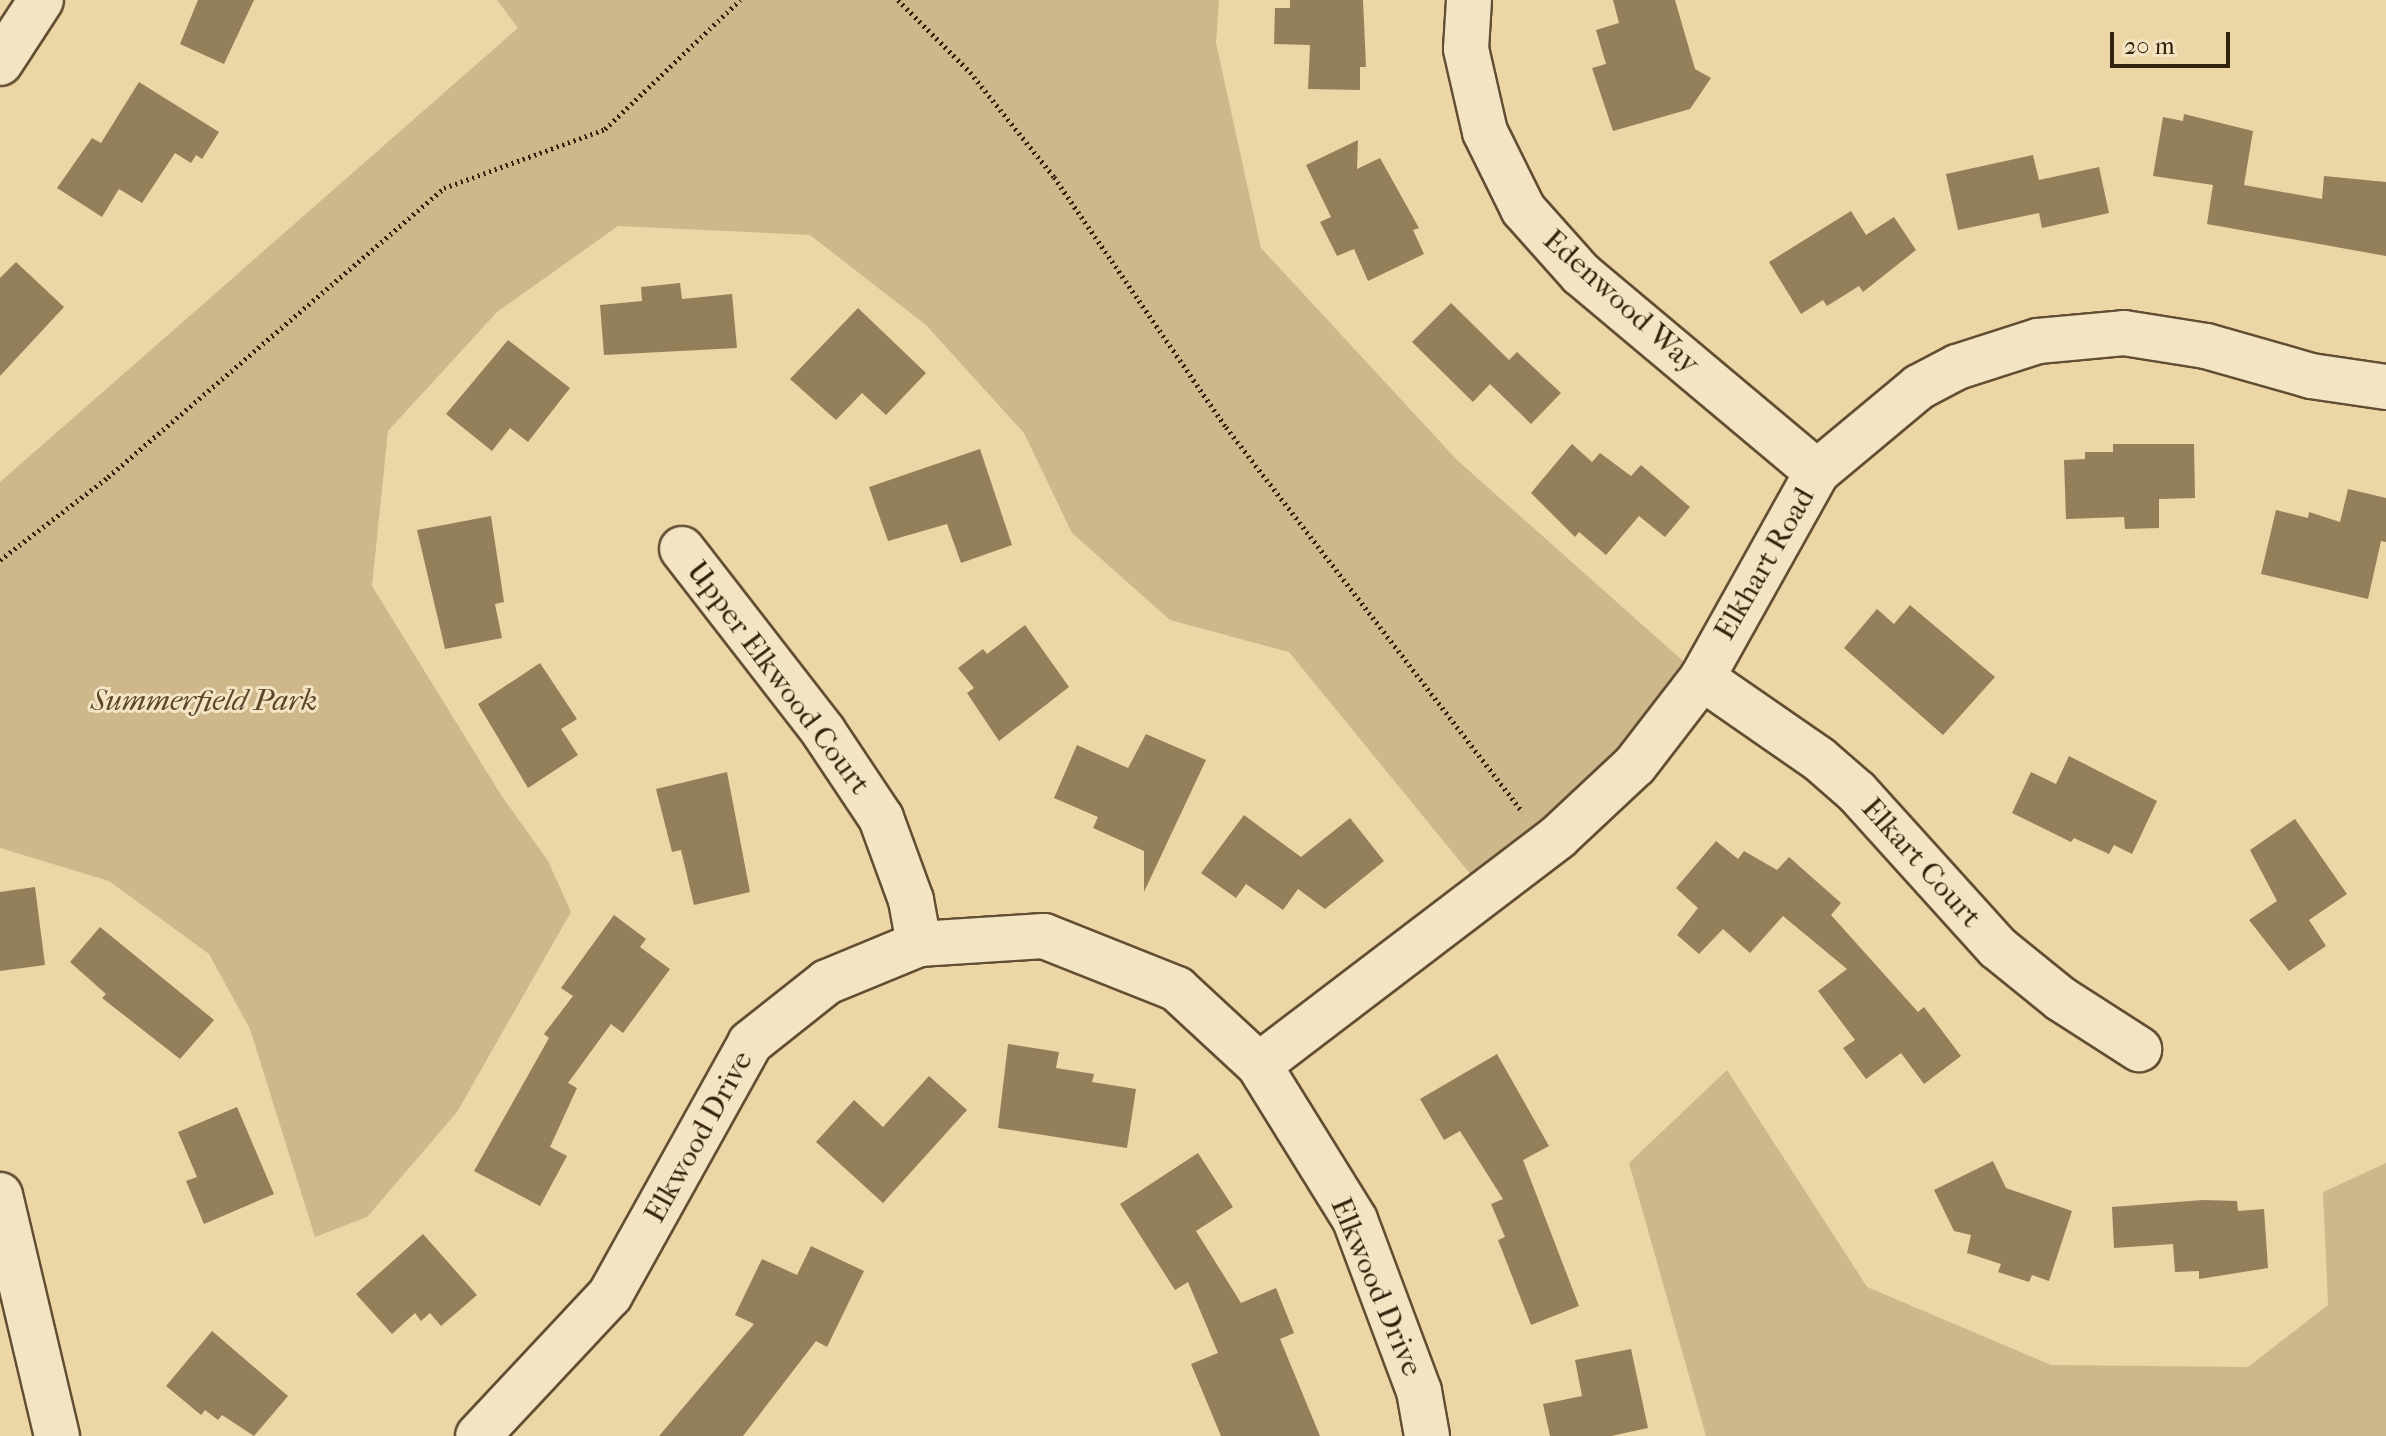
<!DOCTYPE html>
<style>
body{margin:0}
#map{position:relative;width:2386px;height:1436px;overflow:hidden;background:#ecd6a5;font-family:"IM FELL French Canon",serif}
div>[style]{position:absolute}
.green>*{inset:0;background:#cdb78b}
.building>*{inset:0;background:#947f5b}
.path>*{height:5px;margin-top:-2.5px;transform-origin:0;background:repeating-linear-gradient(90deg,#34210b 0 2px,transparent 0 6px)}
.roads{filter:drop-shadow(2px 0 #624e32) drop-shadow(-2px 0 #624e32) drop-shadow(0 2px #624e32) drop-shadow(0 -2px #624e32)}
.minor>*{height:44px;margin:-22px;padding:0 22px;transform-origin:22px;border-radius:22px;background:#f3e4c4}
span{translate:-50% -50%;white-space:nowrap;text-align:center;line-height:1.15;-webkit-text-stroke:6px #f3e4c4;paint-order:stroke}
.street-label{font-size:30px;color:#34210b}
.park-label{font-size:30px;color:#5a462b;font-style:italic}
.scale{position:absolute;left:2110px;top:32px;width:120px;height:36px;box-sizing:border-box;border:4px solid #34210b;border-top:0;padding-left:10px;font-size:24px;line-height:28px;white-space:nowrap;color:#34210b;-webkit-text-stroke:6px #f3e4c4;paint-order:stroke}
</style>
<div id="map">
<div class="green">
<i style="clip-path:polygon(497px 0,1219px 0,1216px 43px,1261px 248px,1457px 460px,1702px 678px,1485px 892px,1289px 652px,1170px 620px,1072px 533px,1024px 433px,926px 325px,810px 235px,618px 226px,497px 312px,388px 431px,372px 586px,501px 795px,548px 861px,571px 912px,457px 1112px,367px 1217px,315px 1237px,250px 1029px,209px 954px,109px 881px,0 848px,0 482px,518px 28px)"></i>
<i style="clip-path:polygon(1727px 1070px,1867px 1287px,2051px 1365px,2248px 1367px,2328px 1305px,2323px 1192px,2386px 1163px,2386px 1436px,1706px 1436px,1629px 1163px)"></i>
</div>
<div class="building">
<i style="clip-path:polygon(198px 0,254px 0,224px 64px,180px 44px)"></i>
<i style="clip-path:polygon(1290px 0,1363px 0,1366px 67px,1360px 67px,1360px 90px,1308px 89px,1310px 45px,1274px 44px,1275px 8px,1290px 8px)"></i>
<i style="clip-path:polygon(1613px 0,1675px 0,1695px 69px,1711px 78px,1690px 109px,1613px 131px,1592px 68px,1606px 64px,1596px 30px,1619px 23px)"></i>
<i style="clip-path:polygon(139px 82px,219px 132px,202px 159px,196px 155px,191px 163px,175px 153px,142px 203px,119px 189px,102px 217px,57px 188px,92px 138px,101px 143px)"></i>
<i style="clip-path:polygon(2184px 114px,2253px 131px,2244px 185px,2322px 199px,2324px 176px,2386px 182px,2386px 256px,2207px 224px,2213px 185px,2153px 176px,2163px 117px,2183px 121px)"></i>
<i style="clip-path:polygon(1358px 140px,1357px 169px,1380px 158px,1419px 228px,1413px 230px,1424px 254px,1368px 281px,1354px 249px,1337px 256px,1320px 222px,1331px 217px,1306px 165px)"></i>
<i style="clip-path:polygon(2033px 155px,2039px 180px,2099px 167px,2109px 213px,2042px 228px,2039px 213px,1958px 230px,1946px 174px)"></i>
<i style="clip-path:polygon(1851px 211px,1866px 235px,1894px 217px,1916px 250px,1863px 292px,1859px 286px,1827px 306px,1823px 300px,1801px 314px,1769px 262px)"></i>
<i style="clip-path:polygon(16px 262px,64px 307px,0 376px,0 278px)"></i>
<i style="clip-path:polygon(680px 283px,682px 299px,732px 294px,737px 348px,604px 355px,600px 305px,642px 301px,641px 287px)"></i>
<i style="clip-path:polygon(1451px 303px,1509px 360px,1517px 352px,1561px 393px,1531px 424px,1490px 384px,1473px 402px,1412px 342px)"></i>
<i style="clip-path:polygon(858px 308px,926px 373px,886px 415px,862px 393px,836px 420px,790px 379px)"></i>
<i style="clip-path:polygon(508px 340px,570px 388px,528px 442px,510px 428px,492px 451px,446px 414px)"></i>
<i style="clip-path:polygon(1572px 444px,1592px 462px,1600px 453px,1631px 476px,1641px 465px,1690px 507px,1665px 537px,1639px 516px,1606px 555px,1579px 532px,1575px 537px,1531px 493px)"></i>
<i style="clip-path:polygon(2113px 444px,2194px 444px,2195px 498px,2159px 499px,2159px 528px,2125px 529px,2124px 517px,2066px 519px,2064px 460px,2085px 459px,2085px 452px,2113px 452px)"></i>
<i style="clip-path:polygon(980px 449px,1012px 545px,961px 563px,947px 524px,888px 541px,869px 487px)"></i>
<i style="clip-path:polygon(2348px 489px,2386px 498px,2386px 542px,2381px 541px,2368px 599px,2261px 574px,2276px 510px,2308px 518px,2309px 512px,2340px 522px)"></i>
<i style="clip-path:polygon(491px 516px,504px 602px,495px 604px,502px 638px,445px 649px,417px 530px)"></i>
<i style="clip-path:polygon(1910px 605px,1995px 677px,1943px 735px,1844px 648px,1877px 609px,1894px 624px)"></i>
<i style="clip-path:polygon(1025px 625px,1069px 687px,999px 741px,967px 693px,974px 688px,958px 668px,983px 649px,987px 654px)"></i>
<i style="clip-path:polygon(540px 663px,577px 719px,561px 729px,578px 755px,528px 788px,478px 704px)"></i>
<i style="clip-path:polygon(1146px 734px,1206px 760px,1144px 892px,1144px 851px,1093px 828px,1098px 817px,1054px 798px,1077px 745px,1128px 768px)"></i>
<i style="clip-path:polygon(2069px 756px,2157px 801px,2132px 854px,2114px 845px,2109px 854px,2074px 838px,2071px 842px,2012px 813px,2031px 772px,2056px 784px)"></i>
<i style="clip-path:polygon(727px 772px,750px 892px,694px 905px,681px 850px,672px 852px,656px 789px)"></i>
<i style="clip-path:polygon(1244px 815px,1301px 857px,1350px 818px,1384px 861px,1325px 909px,1298px 889px,1283px 910px,1246px 884px,1236px 898px,1201px 873px)"></i>
<i style="clip-path:polygon(2295px 819px,2347px 894px,2309px 920px,2326px 946px,2289px 971px,2249px 920px,2277px 901px,2250px 850px)"></i>
<i style="clip-path:polygon(1716px 841px,1738px 859px,1744px 851px,1777px 870px,1789px 857px,1841px 903px,1831px 915px,1918px 1012px,1924px 1007px,1961px 1056px,1924px 1084px,1901px 1053px,1866px 1079px,1843px 1048px,1855px 1040px,1818px 991px,1847px 969px,1783px 916px,1750px 953px,1723px 929px,1699px 954px,1677px 935px,1698px 908px,1676px 888px)"></i>
<i style="clip-path:polygon(35px 887px,45px 965px,0 971px,0 892px)"></i>
<i style="clip-path:polygon(614px 915px,646px 939px,640px 947px,670px 969px,623px 1033px,611px 1024px,568px 1083px,577px 1088px,550px 1147px,567px 1156px,540px 1206px,474px 1171px,549px 1038px,544px 1034px,573px 996px,561px 988px)"></i>
<i style="clip-path:polygon(100px 927px,214px 1020px,180px 1059px,102px 998px,106px 994px,70px 962px)"></i>
<i style="clip-path:polygon(1008px 1044px,1059px 1052px,1056px 1068px,1094px 1074px,1092px 1082px,1136px 1089px,1127px 1148px,998px 1128px)"></i>
<i style="clip-path:polygon(1497px 1054px,1549px 1146px,1523px 1160px,1579px 1306px,1531px 1325px,1498px 1240px,1505px 1237px,1491px 1204px,1503px 1199px,1460px 1131px,1444px 1140px,1420px 1099px)"></i>
<i style="clip-path:polygon(929px 1076px,967px 1110px,883px 1203px,816px 1142px,854px 1100px,883px 1127px)"></i>
<i style="clip-path:polygon(237px 1107px,274px 1194px,204px 1224px,186px 1181px,197px 1177px,178px 1132px)"></i>
<i style="clip-path:polygon(1198px 1153px,1233px 1207px,1196px 1231px,1241px 1303px,1276px 1288px,1294px 1333px,1280px 1339px,1320px 1436px,1221px 1436px,1191px 1364px,1218px 1353px,1188px 1282px,1175px 1290px,1120px 1204px)"></i>
<i style="clip-path:polygon(1993px 1161px,2006px 1188px,2072px 1211px,2049px 1281px,2032px 1275px,2029px 1282px,1998px 1272px,2001px 1264px,1967px 1253px,1971px 1235px,1954px 1231px,1934px 1190px)"></i>
<i style="clip-path:polygon(2203px 1200px,2237px 1201px,2238px 1211px,2264px 1209px,2268px 1268px,2199px 1279px,2199px 1271px,2175px 1272px,2173px 1244px,2114px 1248px,2112px 1207px)"></i>
<i style="clip-path:polygon(423px 1234px,477px 1295px,441px 1326px,430px 1313px,421px 1321px,415px 1313px,392px 1334px,356px 1294px)"></i>
<i style="clip-path:polygon(811px 1246px,864px 1271px,827px 1347px,816px 1341px,743px 1436px,659px 1436px,754px 1324px,735px 1315px,762px 1259px,797px 1275px)"></i>
<i style="clip-path:polygon(212px 1331px,288px 1396px,254px 1436px,222px 1415px,218px 1420px,205px 1410px,201px 1415px,166px 1386px)"></i>
<i style="clip-path:polygon(1631px 1349px,1648px 1428px,1611px 1436px,1550px 1436px,1543px 1404px,1582px 1396px,1575px 1360px)"></i>
</div>
<div class="path">
<i style="left:898px;top:0;width:102px;rotate:45deg"></i>
<i style="left:970px;top:72px;width:134px;rotate:51.3deg"></i>
<i style="left:1054px;top:177px;width:303px;rotate:55.5deg"></i>
<i style="left:1226px;top:427px;width:486px;rotate:52.4deg"></i>
<i style="left:0;top:560px;width:136px;rotate:-37.5deg"></i>
<i style="left:108px;top:477px;width:443px;rotate:-40.7deg"></i>
<i style="left:444px;top:188px;width:171px;rotate:-20.1deg"></i>
<i style="left:605px;top:129px;width:187px;rotate:-43.7deg"></i>
</div>
<div class="roads">
<div class="minor">
<i style="left:1469px;top:0;width:49px;rotate:93.5deg"></i>
<i style="left:1466px;top:49px;width:85px;rotate:77.1deg"></i>
<i style="left:1485px;top:132px;width:86px;rotate:63.7deg"></i>
<i style="left:1523px;top:209px;width:87px;rotate:48.3deg"></i>
<i style="left:1581px;top:274px;width:308px;rotate:40deg"></i>
<i style="left:0;top:63px;width:75px;rotate:-56.9deg"></i>
<i style="left:682px;top:549px;width:230px;rotate:52.2deg"></i>
<i style="left:823px;top:731px;width:105px;rotate:56.3deg"></i>
<i style="left:881px;top:818px;width:87px;rotate:69.9deg"></i>
<i style="left:911px;top:900px;width:45px;rotate:79.7deg"></i>
<i style="left:1702px;top:678px;width:142px;rotate:34.7deg"></i>
<i style="left:1819px;top:759px;width:50px;rotate:41deg"></i>
<i style="left:1857px;top:792px;width:210px;rotate:47.9deg"></i>
<i style="left:1998px;top:948px;width:81px;rotate:39deg"></i>
<i style="left:2061px;top:999px;width:93px;rotate:32.7deg"></i>
<i style="left:1259px;top:1065px;width:376px;rotate:-37.3deg"></i>
<i style="left:1558px;top:837px;width:105px;rotate:-43.1deg"></i>
<i style="left:1635px;top:765px;width:110px;rotate:-52.4deg"></i>
<i style="left:1702px;top:678px;width:236px;rotate:-60.8deg"></i>
<i style="left:1817px;top:472px;width:133px;rotate:-39.8deg"></i>
<i style="left:1919px;top:387px;width:43px;rotate:-27.8deg"></i>
<i style="left:1957px;top:367px;width:85px;rotate:-17.8deg"></i>
<i style="left:2038px;top:341px;width:86px;rotate:-5.3deg"></i>
<i style="left:2124px;top:333px;width:83px;rotate:9deg"></i>
<i style="left:2206px;top:346px;width:109px;rotate:15.9deg"></i>
<i style="left:2311px;top:376px;width:76px;rotate:8.3deg"></i>
<i style="left:0;top:1195px;width:248px;rotate:76.7deg"></i>
<i style="left:478px;top:1436px;width:193px;rotate:-46.9deg"></i>
<i style="left:610px;top:1295px;width:288px;rotate:-60.9deg"></i>
<i style="left:750px;top:1043px;width:98px;rotate:-38.4deg"></i>
<i style="left:827px;top:982px;width:100px;rotate:-22.4deg"></i>
<i style="left:919px;top:944px;width:125px;rotate:-3.7deg"></i>
<i style="left:1044px;top:936px;width:143px;rotate:21.7deg"></i>
<i style="left:1177px;top:989px;width:112px;rotate:42.8deg"></i>
<i style="left:1259px;top:1065px;width:182px;rotate:58.2deg"></i>
<i style="left:1355px;top:1220px;width:183px;rotate:69.5deg"></i>
<i style="left:1419px;top:1391px;width:46px;rotate:79.9deg"></i>
</div>
</div>
<div class="street-label">
<span style="left:1621px;top:302px;rotate:42deg">Edenwood Way</span>
<span style="left:1765px;top:564px;rotate:-60deg">Elkhart Road</span>
<span style="left:778px;top:678px;rotate:53deg">Upper Elkwood Court</span>
<span style="left:1921px;top:863px;rotate:48deg">Elkart Court</span>
<span style="left:699px;top:1137px;rotate:-61deg">Elkwood Drive</span>
<span style="left:1376px;top:1287px;rotate:67deg">Elkwood Drive</span>
</div>
<div class="park-label">
<span style="left:204px;top:701px">Summerfield Park</span>
</div>
<div class="scale">20 m</div>
</div>
